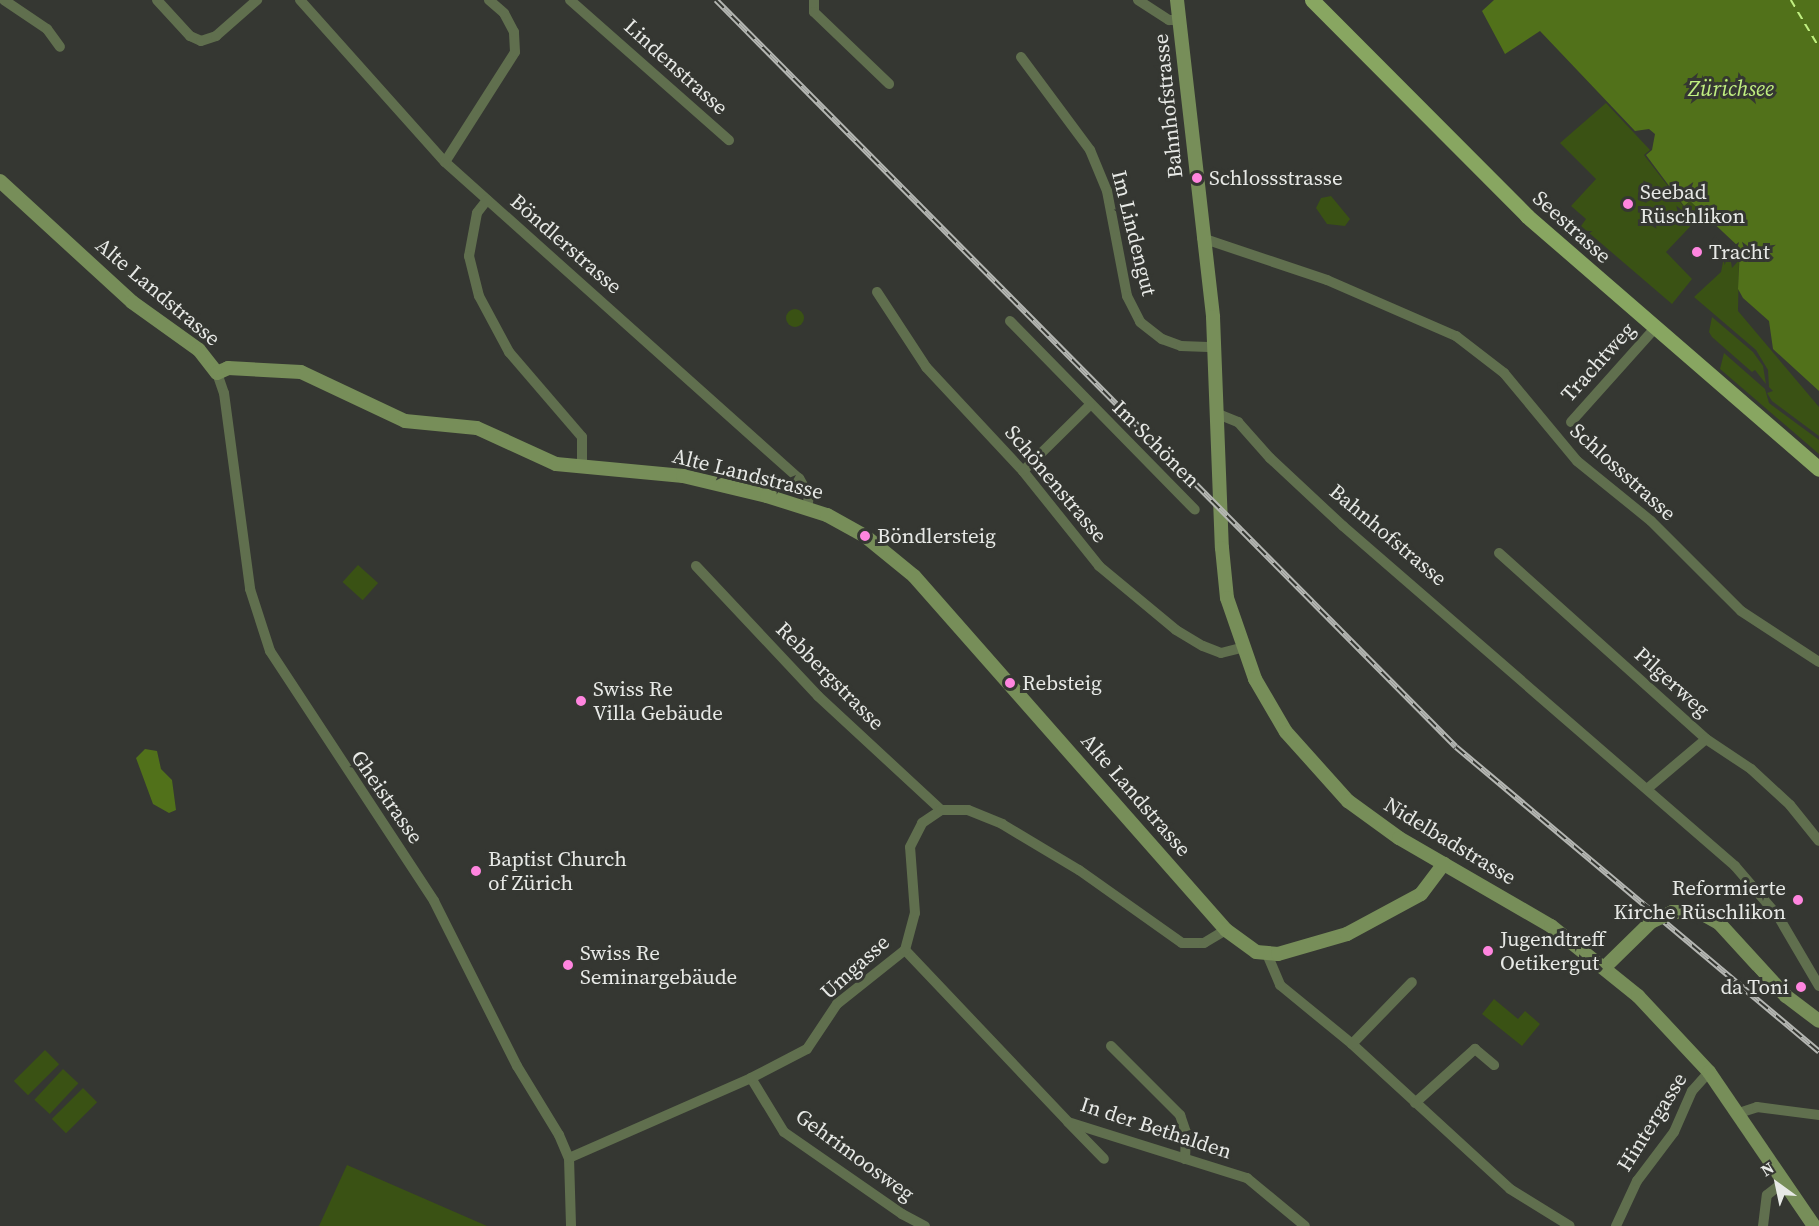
<!DOCTYPE html>
<meta charset="utf-8">
<style>
body{margin:0}
#map{position:relative;width:1819px;height:1226px;overflow:hidden;background:#353732;font-family:"Source Serif 4",serif}
div>[style]{position:absolute}
.green>*{inset:0;background:#3a5214;transform-origin:0 0}
.round{border-radius:50%}
.water>*{inset:0;background:#51711a}
.ferry>*{height:1.5px;margin-top:-0.75px;transform-origin:0;background:repeating-linear-gradient(90deg,#c0ef81 0 8px,transparent 0 14px)}
.street>*{height:10px;margin:-5px;padding:0 5px;transform-origin:5px;border-radius:5px;background:#606f4e}
.secondary>*{height:14px;margin:-7px;padding:0 7px;transform-origin:7px;border-radius:7px;background:#778e59}
.primary>*{height:15px;margin:-7.5px;padding:0 7.5px;transform-origin:7.5px;border-radius:7.5px;background:#88a661}
.rail>*{height:6px;margin-top:-3px;transform-origin:0;background:repeating-linear-gradient(90deg,#353732 0 11px,#b4b6b2 0 22px);box-sizing:border-box;border-block:2px solid #b4b6b2}
.secondary-bridge>*{height:14px;margin:-7px;padding:0 7px;transform-origin:7px;border-radius:7px;background:#778e59}
.dots>*{width:16px;height:16px;translate:-50% -50%;box-sizing:border-box;border:3px solid #353732;border-radius:50%}
span{translate:-50% -50%;white-space:nowrap;text-align:center;line-height:1.15;-webkit-text-stroke:6px #353732;paint-order:stroke}
.street-label{font-size:21px;color:#e7e9e6}
.poi-label{font-size:21px;color:#e7e9e6}
.left{translate:0 -50%;text-align:left}
.right{translate:-100% -50%;text-align:right}
.water-label{font-size:22px;color:#c0ef81;font-style:italic}
.north{position:absolute;left:1747px;top:1154px;width:60px;height:60px;-webkit-text-stroke:4px #353732;paint-order:stroke;rotate:327deg;font-size:16px;font-weight:700;line-height:24px;text-align:center;color:#e7e9e6}
.north::after{content:'';display:block;margin:auto;width:21px;height:27px;background:#e7e9e6;clip-path:polygon(50% 0,100% 100%,50% 72%,0 100%)}
</style>
<div id="map">
<div class="green">
<i style="clip-path:polygon(1606px 103px,1650px 150px,1644px 155px,1684px 207px,1690px 201px,1703px 213px,1666px 252px,1692px 279px,1672px 304px,1581px 226px,1586px 219px,1571px 206px,1596px 179px,1560px 143px)"></i>
<i style="clip-path:polygon(1331px 196px,1350px 219px,1345px 226px,1327px 224px,1316px 208px,1321px 198px)"></i>
<i style="clip-path:polygon(1739px 260px,1738px 311px,1819px 407px,1819px 436px,1772px 401px,1767px 393px,1773px 391px,1769px 387px,1768px 370px,1756px 350px,1694px 297px,1721px 272px,1723px 262px,1731px 262px,1732px 268px)"></i>
<i class="round" style="left:786px;top:309px;width:18px;height:18px"></i>
<i style="clip-path:polygon(1712px 317px,1753px 352px,1763px 366px,1766px 384px,1755px 370px,1752px 372px,1712px 337px,1709px 332px)"></i>
<i style="clip-path:polygon(1724px 353px,1765px 389px,1769px 403px,1819px 440px,1819px 454px,1720px 369px)"></i>
<i style="left:358px;top:565px;width:27px;height:23px;rotate:42deg"></i>
<i style="clip-path:polygon(1494px 999px,1518px 1019px,1525px 1011px,1540px 1024px,1522px 1046px,1482px 1014px)"></i>
<i style="left:45px;top:1050px;width:20px;height:44px;rotate:45deg"></i>
<i style="left:63px;top:1069px;width:21px;height:42px;rotate:43deg"></i>
<i style="left:83px;top:1088px;width:20px;height:44px;rotate:45deg"></i>
<i style="clip-path:polygon(347px 1165px,487px 1226px,319px 1226px)"></i>
</div>
<div class="water">
<i style="clip-path:polygon(1494px 0,1819px 0,1819px 391px,1773px 349px,1769px 321px,1743px 298px,1738px 289px,1740px 248px,1690px 201px,1684px 206px,1646px 155px,1652px 150px,1655px 134px,1649px 129px,1635px 131px,1540px 31px,1505px 54px,1482px 11px)"></i>
<i style="clip-path:polygon(145px 749px,157px 751px,161px 769px,172px 780px,176px 810px,169px 813px,153px 804px,136px 758px)"></i>
</div>
<div class="ferry">
<i style="left:1791px;top:0;width:55px;rotate:59.2deg"></i>
</div>
<div class="street">
<i style="left:4px;top:0;width:52px;rotate:34deg"></i>
<i style="left:47px;top:29px;width:22px;rotate:54deg"></i>
<i style="left:157px;top:0;width:49px;rotate:47.5deg"></i>
<i style="left:190px;top:36px;width:12px;rotate:24deg"></i>
<i style="left:201px;top:41px;width:16px;rotate:-18deg"></i>
<i style="left:216px;top:36px;width:55px;rotate:-41.3deg"></i>
<i style="left:300px;top:0;width:217px;rotate:48.2deg"></i>
<i style="left:445px;top:162px;width:475px;rotate:41.8deg"></i>
<i style="left:799px;top:478px;width:21px;rotate:61deg"></i>
<i style="left:809px;top:496px;width:12px;rotate:99deg"></i>
<i style="left:570px;top:0;width:212px;rotate:41.4deg"></i>
<i style="left:814px;top:0;width:12px;rotate:90deg"></i>
<i style="left:814px;top:12px;width:104px;rotate:43.8deg"></i>
<i style="left:1138px;top:0;width:37px;rotate:33deg"></i>
<i style="left:1169px;top:20px;width:11px"></i>
<i style="left:1021px;top:57px;width:116px;rotate:53.4deg"></i>
<i style="left:1090px;top:150px;width:44px;rotate:67.5deg"></i>
<i style="left:1107px;top:191px;width:107px;rotate:79.2deg"></i>
<i style="left:1127px;top:296px;width:29px;rotate:63deg"></i>
<i style="left:1140px;top:322px;width:28px;rotate:38deg"></i>
<i style="left:1162px;top:339px;width:20px;rotate:20deg"></i>
<i style="left:1181px;top:346px;width:34px;rotate:2deg"></i>
<i style="left:445px;top:162px;width:130px;rotate:-57.5deg"></i>
<i style="left:515px;top:52px;width:20px;rotate:-93deg"></i>
<i style="left:514px;top:32px;width:21px;rotate:-118deg"></i>
<i style="left:504px;top:13px;width:20px;rotate:-139deg"></i>
<i style="left:487px;top:200px;width:16px;rotate:128deg"></i>
<i style="left:477px;top:213px;width:44px;rotate:100.5deg"></i>
<i style="left:469px;top:256px;width:41px;rotate:76deg"></i>
<i style="left:479px;top:296px;width:64px;rotate:61.8deg"></i>
<i style="left:509px;top:352px;width:112px;rotate:49.3deg"></i>
<i style="left:582px;top:437px;width:29px;rotate:90deg"></i>
<i style="left:1202px;top:238px;width:132px;rotate:18.6deg"></i>
<i style="left:1327px;top:280px;width:141px;rotate:23.5deg"></i>
<i style="left:1456px;top:336px;width:61px;rotate:37.6deg"></i>
<i style="left:1504px;top:373px;width:114px;rotate:50.3deg"></i>
<i style="left:1577px;top:461px;width:95px;rotate:39deg"></i>
<i style="left:1651px;top:521px;width:127px;rotate:45deg"></i>
<i style="left:1741px;top:611px;width:93px;rotate:33.2deg"></i>
<i style="left:877px;top:292px;width:90px;rotate:56.8deg"></i>
<i style="left:926px;top:367px;width:142px;rotate:47deg"></i>
<i style="left:1023px;top:471px;width:122px;rotate:51.3deg"></i>
<i style="left:1099px;top:566px;width:100px;rotate:39.7deg"></i>
<i style="left:1176px;top:630px;width:31px;rotate:31deg"></i>
<i style="left:1203px;top:646px;width:19px;rotate:21deg"></i>
<i style="left:1221px;top:653px;width:21px;rotate:-14deg"></i>
<i style="left:1010px;top:321px;width:264px;rotate:45.6deg"></i>
<i style="left:217px;top:373px;width:21px;rotate:71deg"></i>
<i style="left:224px;top:393px;width:198px;rotate:82.4deg"></i>
<i style="left:250px;top:589px;width:65px;rotate:72.1deg"></i>
<i style="left:270px;top:651px;width:299px;rotate:56.7deg"></i>
<i style="left:434px;top:901px;width:185px;rotate:63.3deg"></i>
<i style="left:517px;top:1066px;width:81px;rotate:58.7deg"></i>
<i style="left:559px;top:1135px;width:25px;rotate:67deg"></i>
<i style="left:569px;top:1158px;width:68px;rotate:88.3deg"></i>
<i style="left:1218px;top:414px;width:22px;rotate:22deg"></i>
<i style="left:1238px;top:422px;width:48px;rotate:48.4deg"></i>
<i style="left:1270px;top:458px;width:100px;rotate:43deg"></i>
<i style="left:1343px;top:526px;width:519px;rotate:40.94deg"></i>
<i style="left:1735px;top:866px;width:66px;rotate:49.3deg"></i>
<i style="left:1778px;top:916px;width:81px;rotate:59.6deg"></i>
<i style="left:1571px;top:422px;width:126px;rotate:-48.2deg"></i>
<i style="left:1023px;top:471px;width:94px;rotate:-44.6deg"></i>
<i style="left:1499px;top:553px;width:278px;rotate:41.9deg"></i>
<i style="left:1706px;top:739px;width:54px;rotate:33.7deg"></i>
<i style="left:1751px;top:769px;width:53px;rotate:42.7deg"></i>
<i style="left:1790px;top:805px;width:46px;rotate:51.1deg"></i>
<i style="left:696px;top:566px;width:178px;rotate:46.8deg"></i>
<i style="left:818px;top:696px;width:168px;rotate:42.8deg"></i>
<i style="left:1647px;top:789px;width:77px;rotate:-40.3deg"></i>
<i style="left:905px;top:950px;width:237px;rotate:46.5deg"></i>
<i style="left:1068px;top:1122px;width:188px;rotate:17.4deg"></i>
<i style="left:1247px;top:1178px;width:75px;rotate:39.6deg"></i>
<i style="left:1267px;top:954px;width:34px;rotate:67deg"></i>
<i style="left:1280px;top:985px;width:93px;rotate:39.3deg"></i>
<i style="left:1352px;top:1044px;width:214px;rotate:42.5deg"></i>
<i style="left:1510px;top:1189px;width:70px;rotate:31.7deg"></i>
<i style="left:1352px;top:1044px;width:86px;rotate:-45.9deg"></i>
<i style="left:1111px;top:1046px;width:98px;rotate:45deg"></i>
<i style="left:1180px;top:1115px;width:18px;rotate:71deg"></i>
<i style="left:1186px;top:1132px;width:27px;rotate:92deg"></i>
<i style="left:751px;top:1078px;width:63px;rotate:58.6deg"></i>
<i style="left:784px;top:1132px;width:144px;rotate:34.8deg"></i>
<i style="left:902px;top:1214px;width:26px;rotate:28deg"></i>
<i style="left:1415px;top:1103px;width:81px;rotate:-42deg"></i>
<i style="left:1475px;top:1049px;width:25px;rotate:40deg"></i>
<i style="left:1739px;top:1113px;width:19px;rotate:-18deg"></i>
<i style="left:1757px;top:1107px;width:63px;rotate:7.4deg"></i>
<i style="left:1069px;top:1123px;width:50px;rotate:45.8deg"></i>
<i style="left:569px;top:1158px;width:199px;rotate:-23.7deg"></i>
<i style="left:751px;top:1078px;width:63px;rotate:-27.4deg"></i>
<i style="left:807px;top:1049px;width:54px;rotate:-56.3deg"></i>
<i style="left:837px;top:1004px;width:87px;rotate:-38.5deg"></i>
<i style="left:905px;top:950px;width:38px;rotate:-75deg"></i>
<i style="left:915px;top:913px;width:66px;rotate:-94.3deg"></i>
<i style="left:910px;top:847px;width:27px;rotate:-63deg"></i>
<i style="left:922px;top:823px;width:23px;rotate:-34deg"></i>
<i style="left:941px;top:810px;width:27px"></i>
<i style="left:968px;top:810px;width:37px;rotate:22deg"></i>
<i style="left:1002px;top:824px;width:90px;rotate:30.9deg"></i>
<i style="left:1079px;top:870px;width:126px;rotate:35.3deg"></i>
<i style="left:1182px;top:943px;width:22px"></i>
<i style="left:1204px;top:943px;width:26px;rotate:-31deg"></i>
<i style="left:1616px;top:1226px;width:50px;rotate:-65deg"></i>
<i style="left:1637px;top:1181px;width:61px;rotate:-52.9deg"></i>
<i style="left:1674px;top:1132px;width:45px;rotate:-66.3deg"></i>
<i style="left:1692px;top:1091px;width:25px;rotate:-48deg"></i>
<i style="left:1763px;top:1226px;width:31px;rotate:-83deg"></i>
<i style="left:1767px;top:1195px;width:23px;rotate:-38deg"></i>
</div>
<div class="secondary">
<i style="left:1177px;top:0;width:319px;rotate:83.5deg"></i>
<i style="left:1213px;top:317px;width:231px;rotate:87.8deg"></i>
<i style="left:1222px;top:548px;width:50px;rotate:84.3deg"></i>
<i style="left:1227px;top:598px;width:86px;rotate:70.9deg"></i>
<i style="left:1255px;top:679px;width:61px;rotate:59.7deg"></i>
<i style="left:1286px;top:732px;width:93px;rotate:48.1deg"></i>
<i style="left:1348px;top:801px;width:63px;rotate:36deg"></i>
<i style="left:1399px;top:838px;width:176px;rotate:30.1deg"></i>
<i style="left:1551px;top:926px;width:112px;rotate:38.8deg"></i>
<i style="left:1638px;top:996px;width:104px;rotate:46.9deg"></i>
<i style="left:1709px;top:1072px;width:186px;rotate:55.7deg"></i>
<i style="left:0;top:181px;width:179px;rotate:42.5deg"></i>
<i style="left:132px;top:302px;width:82px;rotate:35.6deg"></i>
<i style="left:199px;top:350px;width:29px;rotate:52deg"></i>
<i style="left:217px;top:373px;width:12px;rotate:-24deg"></i>
<i style="left:228px;top:368px;width:73px;rotate:3.1deg"></i>
<i style="left:301px;top:372px;width:115px;rotate:25.2deg"></i>
<i style="left:405px;top:421px;width:72px;rotate:5.6deg"></i>
<i style="left:477px;top:428px;width:87px;rotate:24.5deg"></i>
<i style="left:556px;top:464px;width:128px;rotate:5.4deg"></i>
<i style="left:683px;top:476px;width:86px;rotate:13.4deg"></i>
<i style="left:767px;top:496px;width:63px;rotate:17.6deg"></i>
<i style="left:827px;top:515px;width:43px;rotate:28.9deg"></i>
<i style="left:865px;top:536px;width:63px;rotate:39.2deg"></i>
<i style="left:914px;top:576px;width:472px;rotate:48.6deg"></i>
<i style="left:1226px;top:930px;width:37px;rotate:36deg"></i>
<i style="left:1256px;top:952px;width:22px;rotate:5deg"></i>
<i style="left:1278px;top:954px;width:72px;rotate:-16.2deg"></i>
<i style="left:1347px;top:934px;width:84px;rotate:-28.4deg"></i>
<i style="left:1421px;top:894px;width:38px;rotate:-53deg"></i>
<i style="left:1672px;top:912px;width:27px"></i>
<i style="left:1699px;top:912px;width:23px;rotate:29deg"></i>
<i style="left:1719px;top:923px;width:99px;rotate:47.5deg"></i>
<i style="left:1786px;top:996px;width:41px;rotate:37.1deg"></i>
<i style="left:1605px;top:967px;width:64px;rotate:-44.4deg"></i>
</div>
<div class="primary">
<i style="left:1312px;top:0;width:305px;rotate:45.1deg"></i>
<i style="left:1527px;top:216px;width:386px;rotate:40.9deg"></i>
</div>
<div class="rail">
<i style="left:716px;top:0;width:1051px;rotate:45.27deg"></i>
<i style="left:1456px;top:747px;width:474px;rotate:40deg"></i>
</div>
<div class="secondary-bridge">
<i style="left:1651px;top:922px;width:23px;rotate:-25deg"></i>
</div>
<div class="dots">
<i style="left:1197px;top:178px;background:#ff85df"></i>
<i style="left:1628px;top:204px;background:#ff85df"></i>
<i style="left:1697px;top:252px;background:#ff85df"></i>
<i style="left:865px;top:536px;background:#ff85df"></i>
<i style="left:1010px;top:683px;background:#ff85df"></i>
<i style="left:581px;top:701px;background:#ff85df"></i>
<i style="left:476px;top:871px;background:#ff85df"></i>
<i style="left:1798px;top:900px;background:#ff85df"></i>
<i style="left:1488px;top:951px;background:#ff85df"></i>
<i style="left:568px;top:965px;background:#ff85df"></i>
<i style="left:1801px;top:987px;background:#ff85df"></i>
</div>
<div class="street-label">
<span style="left:676px;top:67px;rotate:42deg">Lindenstrasse</span>
<span style="left:1168px;top:106px;rotate:-96deg">Bahnhofstrasse</span>
<span style="left:1572px;top:227px;rotate:42deg">Seestrasse</span>
<span style="left:1134px;top:233px;rotate:76deg">Im Lindengut</span>
<span style="left:566px;top:244px;rotate:41deg">Böndlerstrasse</span>
<span style="left:158px;top:292px;rotate:40deg">Alte Landstrasse</span>
<span style="left:1598px;top:362px;rotate:-48deg">Trachtweg</span>
<span style="left:1156px;top:444px;rotate:45deg">Im Schönen</span>
<span style="left:1623px;top:472px;rotate:42deg">Schlossstrasse</span>
<span style="left:748px;top:474px;rotate:14deg">Alte Landstrasse</span>
<span style="left:1056px;top:484px;rotate:50deg">Schönenstrasse</span>
<span style="left:1388px;top:535px;rotate:40deg">Bahnhofstrasse</span>
<span style="left:830px;top:676px;rotate:45deg">Rebbergstrasse</span>
<span style="left:1672px;top:682px;rotate:42deg">Pilgerweg</span>
<span style="left:1136px;top:795px;rotate:49deg">Alte Landstrasse</span>
<span style="left:387px;top:797px;rotate:55deg">Gheistrasse</span>
<span style="left:1450px;top:841px;rotate:31deg">Nidelbadstrasse</span>
<span style="left:855px;top:967px;rotate:-42deg">Umgasse</span>
<span style="left:1652px;top:1122px;rotate:-58deg">Hintergasse</span>
<span style="left:1156px;top:1128px;rotate:18deg">In der Bethalden</span>
<span style="left:855px;top:1155px;rotate:36deg">Gehrimoosweg</span>
</div>
<div class="poi-label">
<span class="left" style="left:1209px;top:178px">Schlossstrasse</span>
<span class="left" style="left:1640px;top:204px">Seebad<br>Rüschlikon</span>
<span class="left" style="left:1709px;top:252px">Tracht</span>
<span class="left" style="left:877px;top:536px">Böndlersteig</span>
<span class="left" style="left:1022px;top:683px">Rebsteig</span>
<span class="left" style="left:593px;top:701px">Swiss Re<br>Villa Gebäude</span>
<span class="left" style="left:488px;top:871px">Baptist Church<br>of Zürich</span>
<span class="right" style="left:1786px;top:900px">Reformierte<br>Kirche Rüschlikon</span>
<span class="left" style="left:1500px;top:951px">Jugendtreff<br>Oetikergut</span>
<span class="left" style="left:580px;top:965px">Swiss Re<br>Seminargebäude</span>
<span class="right" style="left:1789px;top:987px">da Toni</span>
</div>
<div class="water-label">
<span style="left:1731px;top:89px">Zürichsee</span>
</div>
<div class="north">N</div>
</div>
